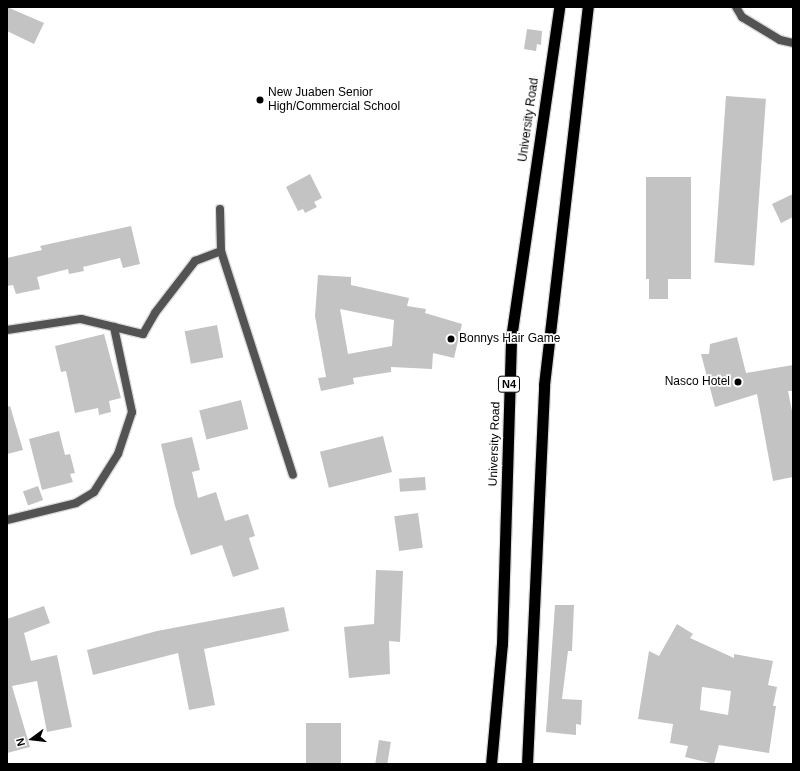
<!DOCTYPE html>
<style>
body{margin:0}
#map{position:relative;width:800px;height:771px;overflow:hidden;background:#fff;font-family:Arial,sans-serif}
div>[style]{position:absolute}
.building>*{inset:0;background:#c3c3c3;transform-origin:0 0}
.roads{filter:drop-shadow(1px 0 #dbdbdb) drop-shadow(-1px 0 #dbdbdb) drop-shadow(0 1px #dbdbdb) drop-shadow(0 -1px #dbdbdb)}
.minor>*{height:8px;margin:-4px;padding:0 4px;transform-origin:4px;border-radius:4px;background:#535353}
.trunk>*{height:11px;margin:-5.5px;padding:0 5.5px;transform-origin:5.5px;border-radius:5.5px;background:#000}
.dots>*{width:11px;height:11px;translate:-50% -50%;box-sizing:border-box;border:2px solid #fff;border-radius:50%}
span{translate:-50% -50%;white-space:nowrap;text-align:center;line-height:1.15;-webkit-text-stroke:3.5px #fff;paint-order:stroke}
.shield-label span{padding:1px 3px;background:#fff;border:1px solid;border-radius:3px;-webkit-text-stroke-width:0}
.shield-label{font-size:11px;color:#000;font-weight:700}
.poi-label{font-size:12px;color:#000}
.left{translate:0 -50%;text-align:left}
.right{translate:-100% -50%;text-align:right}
.street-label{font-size:12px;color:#000}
.frame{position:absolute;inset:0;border:8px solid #000;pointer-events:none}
.north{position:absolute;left:12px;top:719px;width:40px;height:40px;-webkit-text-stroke:3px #fff;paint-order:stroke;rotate:255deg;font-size:11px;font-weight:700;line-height:16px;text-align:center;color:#000}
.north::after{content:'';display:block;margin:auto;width:14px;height:18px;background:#000;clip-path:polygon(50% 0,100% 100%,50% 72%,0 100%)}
</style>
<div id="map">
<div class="building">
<i style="clip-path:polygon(7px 7px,44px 23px,34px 44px,7px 31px)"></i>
<i style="clip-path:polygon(527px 29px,542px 31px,541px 45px,537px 44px,536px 51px,524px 49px)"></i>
<i style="left:726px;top:96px;width:40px;height:167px;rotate:4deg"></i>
<i style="clip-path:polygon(310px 174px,322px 198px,314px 202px,317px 207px,305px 213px,303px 209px,298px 211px,286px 187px)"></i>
<i style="clip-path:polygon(646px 177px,691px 177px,691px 279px,668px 279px,668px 299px,649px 299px,649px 279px,646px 279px)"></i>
<i style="clip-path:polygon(793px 194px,793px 217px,781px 223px,772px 204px)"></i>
<i style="clip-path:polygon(131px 226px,140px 264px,123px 268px,120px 258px,83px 267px,84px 271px,69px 274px,68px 269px,37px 277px,40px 289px,16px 294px,13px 285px,7px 286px,7px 258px,42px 250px,40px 246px)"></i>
<i style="clip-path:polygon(evenodd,318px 275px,351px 277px,351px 285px,409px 298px,407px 306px,426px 309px,425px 313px,462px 324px,454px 358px,433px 353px,432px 369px,391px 367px,391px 372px,353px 378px,354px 384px,321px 391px,318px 378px,326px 377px,315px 316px,318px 275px,340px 309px,394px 320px,392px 346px,348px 354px,340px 309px)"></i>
<i style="left:217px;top:325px;width:33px;height:33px;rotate:79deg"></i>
<i style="clip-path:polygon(104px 334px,121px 398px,109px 401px,111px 412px,99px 415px,98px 408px,75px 413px,66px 371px,61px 372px,55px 346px)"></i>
<i style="clip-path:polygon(737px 337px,746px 373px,793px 365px,793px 391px,788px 391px,793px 416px,793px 477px,773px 481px,757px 394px,715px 407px,701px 354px,709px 354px,710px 344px)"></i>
<i style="left:241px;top:400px;width:30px;height:43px;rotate:76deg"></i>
<i style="clip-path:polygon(10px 406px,23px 450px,7px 454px,7px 407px)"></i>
<i style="clip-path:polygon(59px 431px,65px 455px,70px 454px,75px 473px,70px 474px,73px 482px,42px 490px,29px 439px)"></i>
<i style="left:383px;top:436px;width:37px;height:65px;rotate:76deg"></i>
<i style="clip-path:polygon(192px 437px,200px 470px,192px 472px,198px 498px,216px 492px,225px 521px,248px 514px,255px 536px,249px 538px,259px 569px,233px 577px,222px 545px,191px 555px,175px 506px,161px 444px)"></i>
<i style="left:425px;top:477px;width:13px;height:26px;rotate:86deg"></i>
<i style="left:38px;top:486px;width:15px;height:16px;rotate:70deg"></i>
<i style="left:418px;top:513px;width:35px;height:24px;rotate:82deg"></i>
<i style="clip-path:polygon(376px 570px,403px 571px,400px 642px,389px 641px,390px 674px,349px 678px,344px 627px,374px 624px)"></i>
<i style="clip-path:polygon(555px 605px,574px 605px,572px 651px,568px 651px,562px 699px,582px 700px,581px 725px,576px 724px,576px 735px,546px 732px)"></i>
<i style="clip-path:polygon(44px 606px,50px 623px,24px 633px,31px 661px,57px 655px,72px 727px,47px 732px,37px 681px,12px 686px,30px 747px,7px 753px,7px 619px)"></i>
<i style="clip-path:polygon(284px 607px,289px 631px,204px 649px,215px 705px,189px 710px,178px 653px,93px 675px,87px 650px,157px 631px)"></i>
<i style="clip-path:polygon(evenodd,677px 624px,693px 634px,690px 638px,734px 658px,734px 654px,773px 661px,768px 685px,777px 687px,773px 706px,776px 706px,769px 753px,719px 745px,714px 764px,685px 757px,688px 746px,670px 743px,673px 724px,638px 719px,649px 651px,659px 656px,677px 624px,702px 687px,731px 691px,728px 715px,700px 710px,702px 687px)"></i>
<i style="left:306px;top:723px;width:35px;height:41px"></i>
<i style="left:379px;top:740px;width:12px;height:24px;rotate:9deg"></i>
</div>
<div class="roads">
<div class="minor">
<i style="left:736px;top:7px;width:12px;rotate:59deg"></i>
<i style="left:742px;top:17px;width:44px;rotate:31.2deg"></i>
<i style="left:780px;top:40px;width:13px;rotate:13deg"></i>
<i style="left:220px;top:209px;width:42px;rotate:88.6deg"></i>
<i style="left:221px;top:251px;width:235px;rotate:72.2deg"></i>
<i style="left:7px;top:330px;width:75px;rotate:-8.5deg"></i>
<i style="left:81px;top:319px;width:64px;rotate:13.6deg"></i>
<i style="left:143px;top:334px;width:24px;rotate:-60deg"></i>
<i style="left:155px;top:313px;width:66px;rotate:-52.4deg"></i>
<i style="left:195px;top:261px;width:28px;rotate:-21deg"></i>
<i style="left:7px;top:520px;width:71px;rotate:-13.8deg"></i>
<i style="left:76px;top:503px;width:21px;rotate:-31deg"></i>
<i style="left:94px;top:492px;width:45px;rotate:-57.7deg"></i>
<i style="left:118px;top:454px;width:44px;rotate:-71.6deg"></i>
<i style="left:132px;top:412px;width:87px;rotate:-102deg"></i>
</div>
<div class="trunk">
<i style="left:491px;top:764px;width:121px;rotate:-84.8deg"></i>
<i style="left:502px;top:644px;width:306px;rotate:-88.3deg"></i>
<i style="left:511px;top:338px;width:334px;rotate:-81.7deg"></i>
<i style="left:527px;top:764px;width:379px;rotate:-87.4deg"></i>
<i style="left:544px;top:385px;width:381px;rotate:-83.4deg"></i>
</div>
</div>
<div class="dots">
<i style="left:260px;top:100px;background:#000"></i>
<i style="left:451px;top:339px;background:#000"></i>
<i style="left:738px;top:382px;background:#000"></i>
</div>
<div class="shield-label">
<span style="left:509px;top:384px">N4</span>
</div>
<div class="poi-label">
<span class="left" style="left:268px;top:100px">New Juaben Senior<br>High/Commercial School</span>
<span class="left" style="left:459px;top:339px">Bonnys Hair Game</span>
<span class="right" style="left:730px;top:382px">Nasco Hotel</span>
</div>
<div class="street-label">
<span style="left:529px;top:120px;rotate:-82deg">University Road</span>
<span style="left:495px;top:444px;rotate:-88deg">University Road</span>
</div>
<div class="frame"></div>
<div class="north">N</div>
</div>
